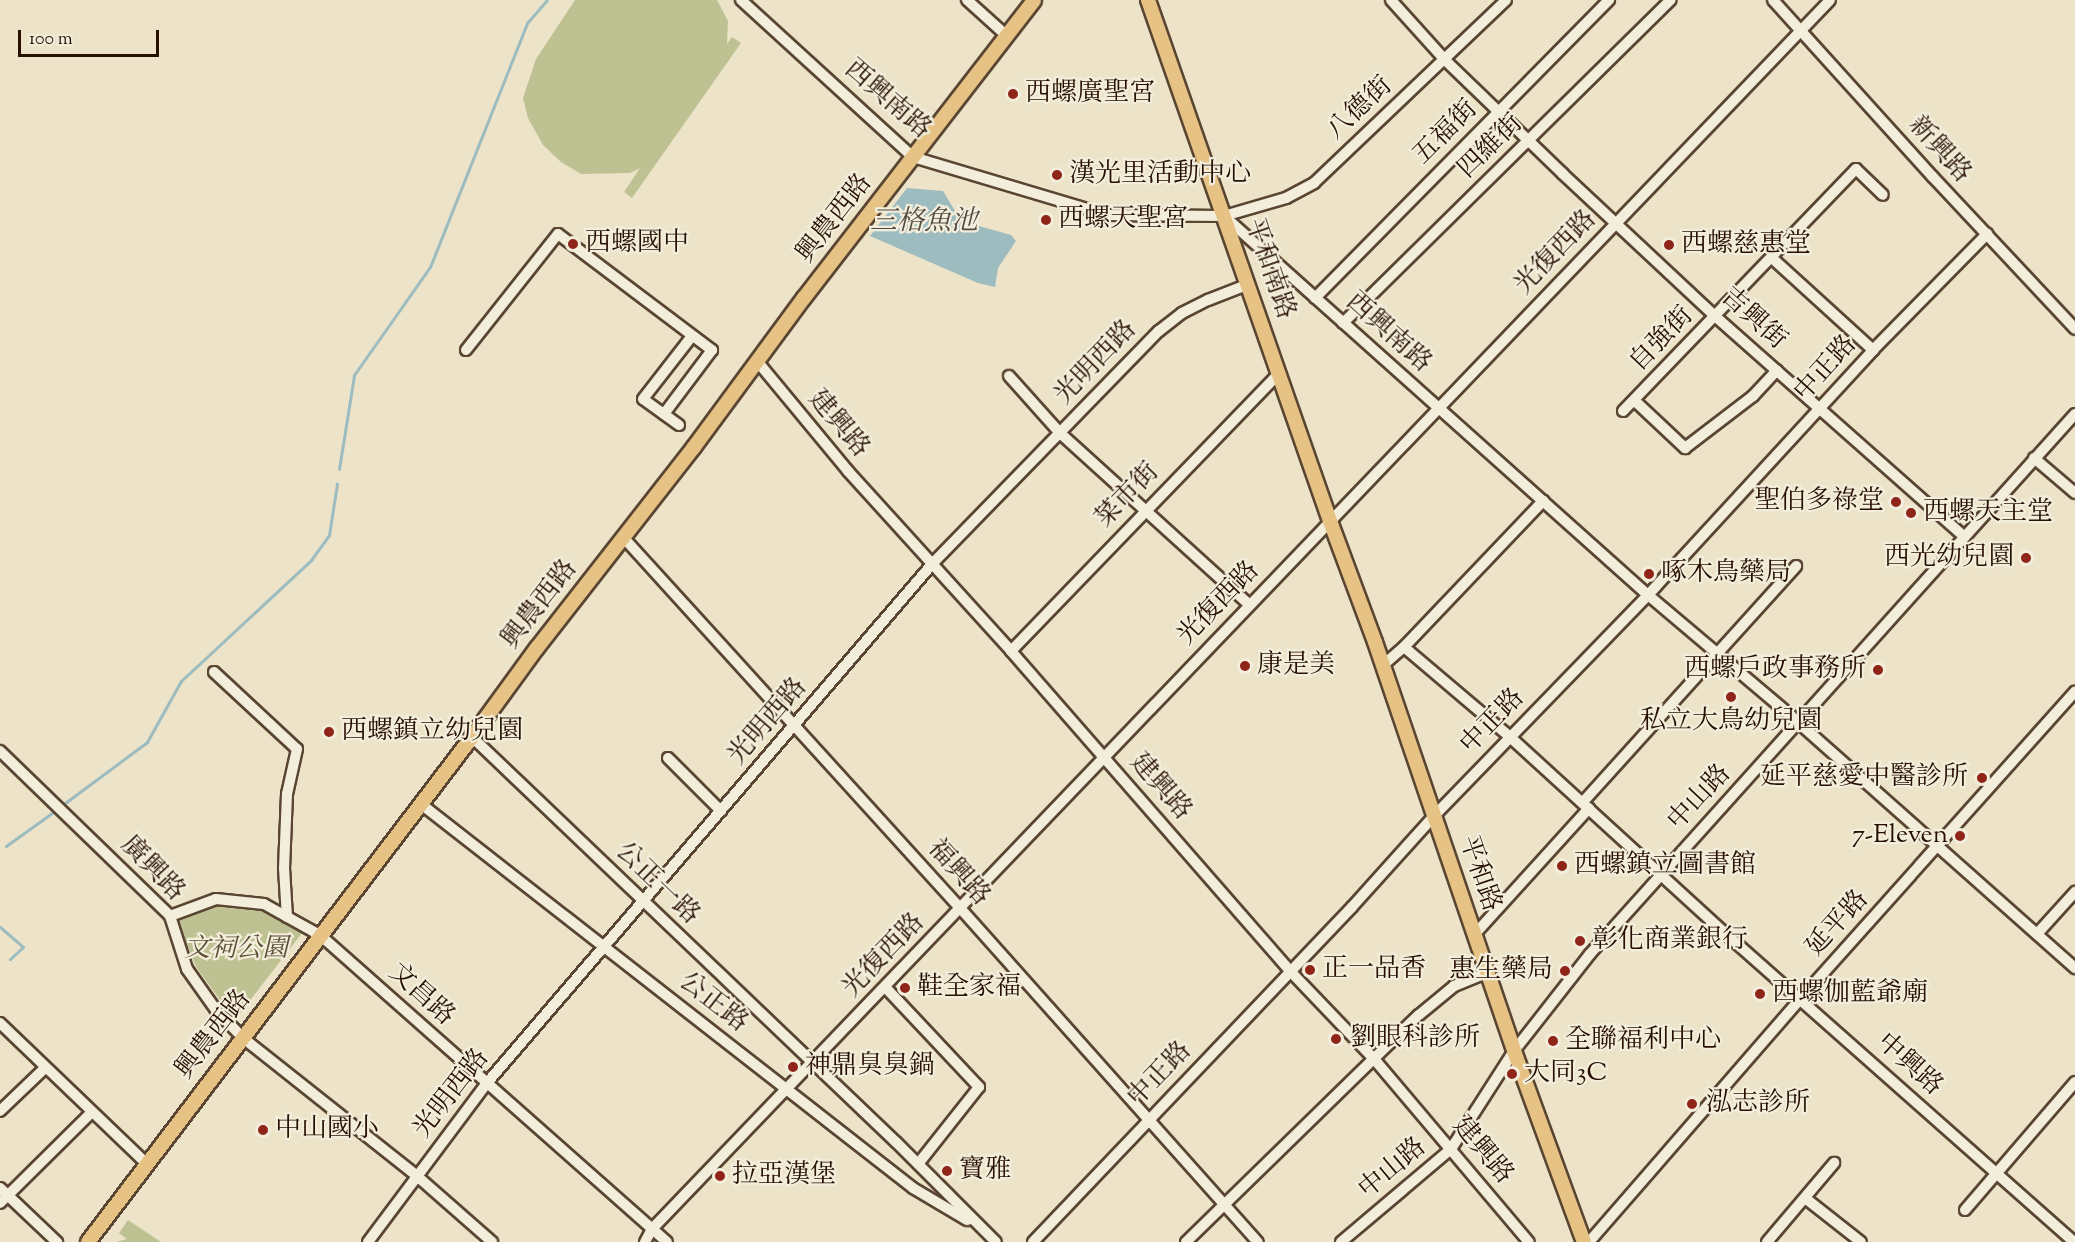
<!DOCTYPE html>
<meta charset="utf-8">
<style>
body{margin:0}
#map{position:relative;width:2075px;height:1242px;overflow:hidden;background:#ece3c8;font-family:"Sorts Mill Goudy","Noto Serif TC",serif}
div>[style]{position:absolute}
.green>*{inset:0;background:#bec292}
.water>*{inset:0;background:#9dbcc0}
.stream>*{height:3px;margin:-1.5px;padding:0 1.5px;transform-origin:1.5px;border-radius:1.5px;background:#9dbcc0}
.roads{filter:drop-shadow(2px 0 #594532) drop-shadow(-2px 0 #594532) drop-shadow(0 2px #594532) drop-shadow(0 -2px #594532)}
.minor>*{height:10px;margin:-5px;padding:0 5px;transform-origin:5px;border-radius:5px;background:#f3eddb}
.major>*{height:14px;margin:-7px;padding:0 7px;transform-origin:7px;border-radius:7px;background:#e6c284}
.dots>*{width:16px;height:16px;translate:-50% -50%;box-sizing:border-box;border:3px solid #f3eddb;border-radius:50%}
span{translate:-50% -50%;white-space:nowrap;text-align:center;line-height:1.15;-webkit-text-stroke:4.5px #f3eddb;paint-order:stroke}
.poi-label{font-size:26px;color:#281000}
.left{translate:0 -50%;text-align:left}
.right{translate:-100% -50%;text-align:right}
.street-label{font-size:26px;color:#281000}
.park-label{font-size:26px;color:#5c4e33;font-style:italic}
.water-label{font-size:27px;color:#514c43;font-style:italic}
.scale{position:absolute;left:18px;top:30px;width:141px;height:27px;box-sizing:border-box;border:3px solid #281000;border-top:0;padding-left:8px;font-size:18px;line-height:21px;white-space:nowrap;color:#281000;-webkit-text-stroke:4px #f3eddb;paint-order:stroke}
</style>
<div id="map">
<div class="green">
<i style="clip-path:polygon(575px 0,717px 0,728px 21px,727px 44px,732px 37px,741px 43px,632px 198px,624px 192px,640px 168px,630px 173px,581px 174px,561px 162px,543px 145px,528px 118px,523px 98px,536px 59px)"></i>
<i style="clip-path:polygon(217px 906px,261px 910px,302px 933px,235px 1020px,196px 967px,177px 920px)"></i>
<i style="clip-path:polygon(128px 1220px,161px 1242px,116px 1242px,127px 1239px,119px 1233px)"></i>
</div>
<div class="water">
<i style="clip-path:polygon(907px 188px,943px 191px,961px 221px,1011px 235px,1016px 241px,998px 268px,995px 287px,978px 283px,870px 236px)"></i>
</div>
<div class="stream">
<i style="left:339px;top:469px;width:95px;rotate:-80.9deg"></i>
<i style="left:354px;top:375px;width:132px;rotate:-54.9deg"></i>
<i style="left:430px;top:267px;width:263px;rotate:-68.3deg"></i>
<i style="left:527px;top:23px;width:30px;rotate:-49deg"></i>
<i style="left:65px;top:803px;width:102px;rotate:-36.6deg"></i>
<i style="left:147px;top:742px;width:70px;rotate:-60.9deg"></i>
<i style="left:181px;top:681px;width:178px;rotate:-42.9deg"></i>
<i style="left:311px;top:560px;width:31px;rotate:-54deg"></i>
<i style="left:329px;top:535px;width:52px;rotate:-81.1deg"></i>
<i style="left:6px;top:846px;width:57px;rotate:-35.7deg"></i>
<i style="left:0;top:927px;width:30px;rotate:41deg"></i>
<i style="left:23px;top:947px;width:18px;rotate:137deg"></i>
</div>
<div class="roads">
<div class="minor">
<i style="left:741px;top:0;width:233px;rotate:42.4deg"></i>
<i style="left:913px;top:157px;width:202px;rotate:16.6deg"></i>
<i style="left:1107px;top:215px;width:117px;rotate:0.5deg"></i>
<i style="left:1224px;top:216px;width:569px;rotate:41.79deg"></i>
<i style="left:1648px;top:595px;width:187px;rotate:40.2deg"></i>
<i style="left:1791px;top:716px;width:380px;rotate:41.6deg"></i>
<i style="left:967px;top:0;width:54px;rotate:42deg"></i>
<i style="left:1391px;top:0;width:81px;rotate:48deg"></i>
<i style="left:1445px;top:60px;width:164px;rotate:44deg"></i>
<i style="left:1563px;top:174px;width:209px;rotate:43.1deg"></i>
<i style="left:1716px;top:317px;width:332px;rotate:41.5deg"></i>
<i style="left:1773px;top:0;width:239px;rotate:47.9deg"></i>
<i style="left:1933px;top:177px;width:208px;rotate:46.9deg"></i>
<i style="left:1224px;top:216px;width:65px;rotate:-16.2deg"></i>
<i style="left:1286px;top:198px;width:32px;rotate:-28deg"></i>
<i style="left:1314px;top:183px;width:265px;rotate:-43.6deg"></i>
<i style="left:1772px;top:258px;width:137px;rotate:42.3deg"></i>
<i style="left:1315px;top:298px;width:419px;rotate:-45.4deg"></i>
<i style="left:1343px;top:323px;width:460px;rotate:-44.6deg"></i>
<i style="left:466px;top:350px;width:148px;rotate:-51.6deg"></i>
<i style="left:558px;top:234px;width:193px;rotate:37deg"></i>
<i style="left:712px;top:350px;width:80px;rotate:126.9deg"></i>
<i style="left:757px;top:361px;width:143px;rotate:50.4deg"></i>
<i style="left:848px;top:471px;width:243px;rotate:47.8deg"></i>
<i style="left:1011px;top:651px;width:425px;rotate:48.9deg"></i>
<i style="left:1290px;top:971px;width:123px;rotate:46.3deg"></i>
<i style="left:1375px;top:1060px;width:238px;rotate:49.8deg"></i>
<i style="left:1009px;top:376px;width:76px;rotate:48.2deg"></i>
<i style="left:1060px;top:433px;width:256px;rotate:42.2deg"></i>
<i style="left:1635px;top:401px;width:69px;rotate:43.2deg"></i>
<i style="left:1685px;top:448px;width:86px;rotate:-37.4deg"></i>
<i style="left:1753px;top:396px;width:35px;rotate:-47deg"></i>
<i style="left:1623px;top:411px;width:336px;rotate:-46.1deg"></i>
<i style="left:1856px;top:169px;width:37px;rotate:44deg"></i>
<i style="left:679px;top:425px;width:44px;rotate:-144.2deg"></i>
<i style="left:643px;top:399px;width:80px;rotate:-52.1deg"></i>
<i style="left:2034px;top:458px;width:54px;rotate:40.5deg"></i>
<i style="left:623px;top:537px;width:503px;rotate:47.74deg"></i>
<i style="left:961px;top:909px;width:446px;rotate:48.3deg"></i>
<i style="left:1404px;top:647px;width:139px;rotate:40.3deg"></i>
<i style="left:1510px;top:737px;width:294px;rotate:42.4deg"></i>
<i style="left:1727px;top:935px;width:463px;rotate:41.5deg"></i>
<i style="left:1011px;top:651px;width:386px;rotate:-46deg"></i>
<i style="left:1382px;top:666px;width:29px;rotate:-41deg"></i>
<i style="left:1404px;top:647px;width:202px;rotate:-46.4deg"></i>
<i style="left:214px;top:672px;width:113px;rotate:42.9deg"></i>
<i style="left:297px;top:749px;width:46px;rotate:102.5deg"></i>
<i style="left:287px;top:794px;width:74px;rotate:92.3deg"></i>
<i style="left:284px;top:868px;width:49px;rotate:86.5deg"></i>
<i style="left:472px;top:737px;width:586px;rotate:43.69deg"></i>
<i style="left:896px;top:1142px;width:141px;rotate:45deg"></i>
<i style="left:0;top:751px;width:237px;rotate:44.1deg"></i>
<i style="left:170px;top:916px;width:56px;rotate:72.2deg"></i>
<i style="left:187px;top:969px;width:50px;rotate:54.7deg"></i>
<i style="left:216px;top:1010px;width:39px;rotate:46deg"></i>
<i style="left:243px;top:1038px;width:222px;rotate:38.4deg"></i>
<i style="left:417px;top:1176px;width:100px;rotate:41.3deg"></i>
<i style="left:668px;top:758px;width:75px;rotate:45deg"></i>
<i style="left:1583px;top:802px;width:318px;rotate:-47.9deg"></i>
<i style="left:421px;top:804px;width:624px;rotate:37.97deg"></i>
<i style="left:913px;top:1188px;width:63px;rotate:30.7deg"></i>
<i style="left:170px;top:916px;width:49px;rotate:-20.3deg"></i>
<i style="left:216px;top:899px;width:48px;rotate:5.9deg"></i>
<i style="left:264px;top:904px;width:64px;rotate:29deg"></i>
<i style="left:320px;top:935px;width:463px;rotate:41.5deg"></i>
<i style="left:2037px;top:934px;width:57px;rotate:-47.9deg"></i>
<i style="left:1474px;top:935px;width:171px;rotate:-47.8deg"></i>
<i style="left:886px;top:988px;width:136px;rotate:46.8deg"></i>
<i style="left:979px;top:1087px;width:98px;rotate:128.4deg"></i>
<i style="left:0;top:1023px;width:202px;rotate:43.8deg"></i>
<i style="left:0;top:1111px;width:62px;rotate:-43.7deg"></i>
<i style="left:0;top:1188px;width:79px;rotate:43.5deg"></i>
<i style="left:1805px;top:1198px;width:71px;rotate:38.2deg"></i>
<i style="left:0;top:1203px;width:129px;rotate:-44.7deg"></i>
<i style="left:1965px;top:1210px;width:169px;rotate:-49.3deg"></i>
<i style="left:368px;top:1242px;width:197px;rotate:-53.2deg"></i>
<i style="left:486px;top:1084px;width:686px;rotate:-49.37deg"></i>
<i style="left:933px;top:563px;width:324px;rotate:-45.8deg"></i>
<i style="left:1159px;top:331px;width:29px;rotate:-38deg"></i>
<i style="left:1182px;top:313px;width:29px;rotate:-27deg"></i>
<i style="left:1208px;top:300px;width:44px;rotate:-21.3deg"></i>
<i style="left:645px;top:1242px;width:15px;rotate:-62deg"></i>
<i style="left:652px;top:1229px;width:1702px;rotate:-46.21deg"></i>
<i style="left:1033px;top:1242px;width:463px;rotate:-46.4deg"></i>
<i style="left:1352px;top:907px;width:122px;rotate:-48deg"></i>
<i style="left:1434px;top:816px;width:308px;rotate:-45.9deg"></i>
<i style="left:1648px;top:595px;width:333px;rotate:-47.4deg"></i>
<i style="left:1873px;top:350px;width:163px;rotate:-45.5deg"></i>
<i style="left:1186px;top:1242px;width:325px;rotate:-44.3deg"></i>
<i style="left:1419px;top:1015px;width:45px;rotate:-39.6deg"></i>
<i style="left:1454px;top:986px;width:35px;rotate:-22deg"></i>
<i style="left:1341px;top:1242px;width:144px;rotate:-40.2deg"></i>
<i style="left:1451px;top:1149px;width:117px;rotate:-57.3deg"></i>
<i style="left:1514px;top:1051px;width:123px;rotate:-51.9deg"></i>
<i style="left:1590px;top:954px;width:726px;rotate:-48.07deg"></i>
<i style="left:1589px;top:1242px;width:323px;rotate:-49deg"></i>
<i style="left:1801px;top:998px;width:411px;rotate:-48.2deg"></i>
<i style="left:1767px;top:1242px;width:104px;rotate:-49.7deg"></i>
</div>
<div class="major">
<i style="left:1148px;top:0;width:552px;rotate:70.74deg"></i>
<i style="left:1330px;top:521px;width:129px;rotate:69.6deg"></i>
<i style="left:1375px;top:642px;width:432px;rotate:71.2deg"></i>
<i style="left:1514px;top:1051px;width:203px;rotate:69.9deg"></i>
<i style="left:88px;top:1242px;width:634px;rotate:-52.75deg"></i>
<i style="left:472px;top:737px;width:110px;rotate:-53.9deg"></i>
<i style="left:537px;top:648px;width:255px;rotate:-52deg"></i>
<i style="left:694px;top:447px;width:185px;rotate:-53.6deg"></i>
<i style="left:804px;top:298px;width:376px;rotate:-52.3deg"></i>
</div>
</div>
<div class="dots">
<i style="left:1013px;top:94px;background:#8f2418"></i>
<i style="left:1057px;top:175px;background:#8f2418"></i>
<i style="left:1046px;top:220px;background:#8f2418"></i>
<i style="left:573px;top:244px;background:#8f2418"></i>
<i style="left:1669px;top:245px;background:#8f2418"></i>
<i style="left:1896px;top:502px;background:#8f2418"></i>
<i style="left:1911px;top:513px;background:#8f2418"></i>
<i style="left:2026px;top:558px;background:#8f2418"></i>
<i style="left:1649px;top:574px;background:#8f2418"></i>
<i style="left:1245px;top:666px;background:#8f2418"></i>
<i style="left:1878px;top:670px;background:#8f2418"></i>
<i style="left:1731px;top:697px;background:#8f2418"></i>
<i style="left:329px;top:732px;background:#8f2418"></i>
<i style="left:1982px;top:778px;background:#8f2418"></i>
<i style="left:1960px;top:836px;background:#8f2418"></i>
<i style="left:1562px;top:866px;background:#8f2418"></i>
<i style="left:1580px;top:941px;background:#8f2418"></i>
<i style="left:1310px;top:970px;background:#8f2418"></i>
<i style="left:1565px;top:971px;background:#8f2418"></i>
<i style="left:905px;top:988px;background:#8f2418"></i>
<i style="left:1760px;top:994px;background:#8f2418"></i>
<i style="left:1336px;top:1039px;background:#8f2418"></i>
<i style="left:1553px;top:1041px;background:#8f2418"></i>
<i style="left:793px;top:1067px;background:#8f2418"></i>
<i style="left:1512px;top:1074px;background:#8f2418"></i>
<i style="left:1692px;top:1104px;background:#8f2418"></i>
<i style="left:263px;top:1130px;background:#8f2418"></i>
<i style="left:947px;top:1171px;background:#8f2418"></i>
<i style="left:720px;top:1176px;background:#8f2418"></i>
</div>
<div class="poi-label">
<span class="left" style="left:1025px;top:94px">西螺廣聖宮</span>
<span class="left" style="left:1069px;top:175px">漢光里活動中心</span>
<span class="left" style="left:1058px;top:220px">西螺天聖宮</span>
<span class="left" style="left:585px;top:244px">西螺國中</span>
<span class="left" style="left:1681px;top:245px">西螺慈惠堂</span>
<span class="right" style="left:1884px;top:502px">聖伯多祿堂</span>
<span class="left" style="left:1923px;top:513px">西螺天主堂</span>
<span class="right" style="left:2014px;top:558px">西光幼兒園</span>
<span class="left" style="left:1661px;top:574px">啄木鳥藥局</span>
<span class="left" style="left:1257px;top:666px">康是美</span>
<span class="right" style="left:1866px;top:670px">西螺戶政事務所</span>
<span style="left:1731px;top:722px">私立大鳥幼兒園</span>
<span class="left" style="left:341px;top:732px">西螺鎮立幼兒園</span>
<span class="right" style="left:1968px;top:778px">延平慈愛中醫診所</span>
<span class="right" style="left:1948px;top:836px">7-Eleven</span>
<span class="left" style="left:1574px;top:866px">西螺鎮立圖書館</span>
<span class="left" style="left:1592px;top:941px">彰化商業銀行</span>
<span class="left" style="left:1322px;top:970px">正一品香</span>
<span class="right" style="left:1553px;top:971px">惠生藥局</span>
<span class="left" style="left:917px;top:988px">鞋全家福</span>
<span class="left" style="left:1772px;top:994px">西螺伽藍爺廟</span>
<span class="left" style="left:1350px;top:1039px">劉眼科診所</span>
<span class="left" style="left:1565px;top:1041px">全聯福利中心</span>
<span class="left" style="left:805px;top:1067px">神鼎臭臭鍋</span>
<span class="left" style="left:1524px;top:1074px">大同3C</span>
<span class="left" style="left:1706px;top:1104px">泓志診所</span>
<span class="left" style="left:275px;top:1130px">中山國小</span>
<span class="left" style="left:959px;top:1171px">寶雅</span>
<span class="left" style="left:732px;top:1176px">拉亞漢堡</span>
</div>
<div class="street-label">
<span style="left:887px;top:100px;rotate:41deg">西興南路</span>
<span style="left:1360px;top:109px;rotate:-43deg">八德街</span>
<span style="left:1446px;top:133px;rotate:-45deg">五福街</span>
<span style="left:1491px;top:147px;rotate:-44deg">四維街</span>
<span style="left:1939px;top:150px;rotate:48deg">新興路</span>
<span style="left:835px;top:219px;rotate:-52deg">興農西路</span>
<span style="left:1556px;top:253px;rotate:-46deg">光復西路</span>
<span style="left:1269px;top:269px;rotate:71deg">平和南路</span>
<span style="left:1753px;top:319px;rotate:42deg">吉興街</span>
<span style="left:1388px;top:333px;rotate:42deg">西興南路</span>
<span style="left:1662px;top:340px;rotate:-46deg">自強街</span>
<span style="left:1096px;top:363px;rotate:-46deg">光明西路</span>
<span style="left:1826px;top:369px;rotate:-48deg">中正路</span>
<span style="left:838px;top:424px;rotate:50deg">建興路</span>
<span style="left:1128px;top:496px;rotate:-46deg">菜市街</span>
<span style="left:1219px;top:604px;rotate:-46deg">光復西路</span>
<span style="left:540px;top:605px;rotate:-52deg">興農西路</span>
<span style="left:768px;top:722px;rotate:-49deg">光明西路</span>
<span style="left:1493px;top:722px;rotate:-46deg">中正路</span>
<span style="left:1160px;top:787px;rotate:49deg">建興路</span>
<span style="left:1700px;top:798px;rotate:-47deg">中山路</span>
<span style="left:152px;top:869px;rotate:46deg">廣興路</span>
<span style="left:958px;top:873px;rotate:48deg">福興路</span>
<span style="left:1479px;top:874px;rotate:71deg">平和路</span>
<span style="left:657px;top:884px;rotate:44deg">公正一路</span>
<span style="left:1838px;top:924px;rotate:-48deg">延平路</span>
<span style="left:884px;top:956px;rotate:-46deg">光復西路</span>
<span style="left:421px;top:995px;rotate:42deg">文昌路</span>
<span style="left:713px;top:1003px;rotate:38deg">公正路</span>
<span style="left:214px;top:1035px;rotate:-52deg">興農西路</span>
<span style="left:1909px;top:1065px;rotate:42deg">中興路</span>
<span style="left:1160px;top:1075px;rotate:-46deg">中正路</span>
<span style="left:452px;top:1094px;rotate:-52deg">光明西路</span>
<span style="left:1482px;top:1151px;rotate:50deg">建興路</span>
<span style="left:1393px;top:1169px;rotate:-40deg">中山路</span>
</div>
<div class="park-label">
<span style="left:236px;top:950px">文祠公園</span>
</div>
<div class="water-label">
<span style="left:924px;top:223px">三格魚池</span>
</div>
<div class="scale">100 m</div>
</div>
